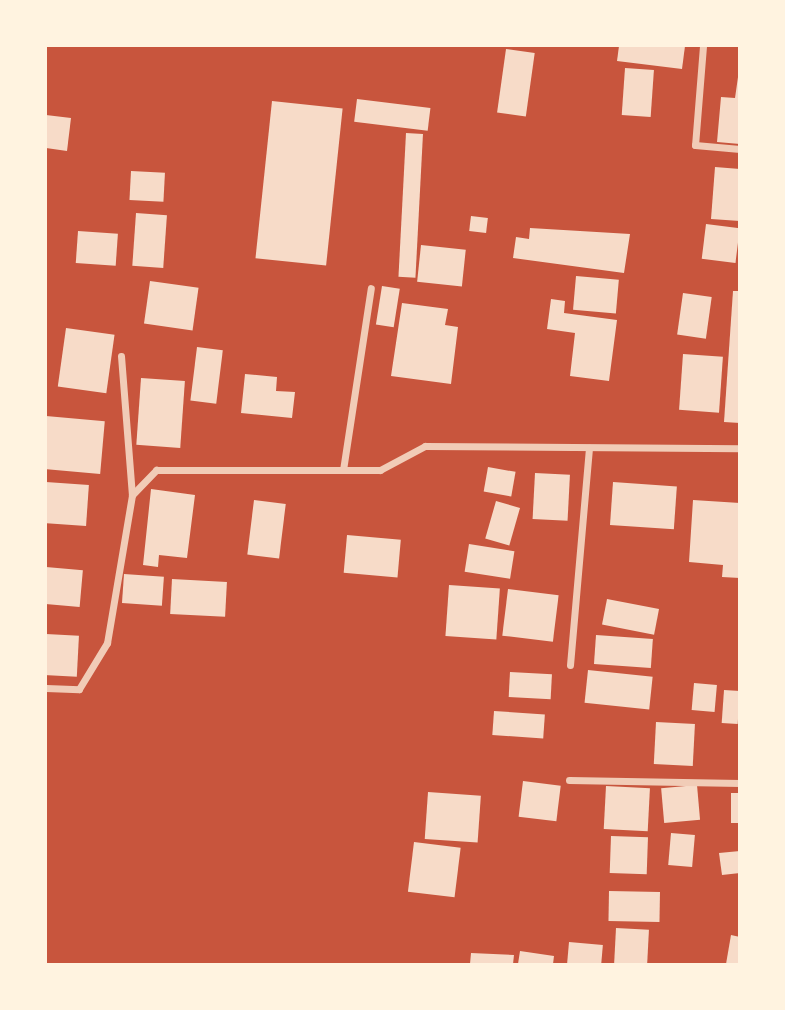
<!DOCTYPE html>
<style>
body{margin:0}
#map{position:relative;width:785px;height:1010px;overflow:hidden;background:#c8553d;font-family:Manrope,sans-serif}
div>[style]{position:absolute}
.building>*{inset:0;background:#f7dbc8;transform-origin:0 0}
.minor>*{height:7px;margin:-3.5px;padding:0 3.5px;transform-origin:3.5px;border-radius:3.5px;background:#f1ccb7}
span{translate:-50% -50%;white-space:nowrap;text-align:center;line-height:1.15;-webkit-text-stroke:7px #fff3e0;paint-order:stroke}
.frame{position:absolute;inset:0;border:47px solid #fff3e0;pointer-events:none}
</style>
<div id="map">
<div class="building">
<i style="clip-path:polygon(619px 46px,685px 46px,682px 69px,617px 61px)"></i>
<i style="left:506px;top:49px;width:29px;height:64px;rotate:8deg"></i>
<i style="clip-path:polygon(740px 63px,740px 144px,717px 142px,721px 97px,735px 98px)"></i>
<i style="left:625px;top:68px;width:29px;height:47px;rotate:4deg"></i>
<i style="left:357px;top:99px;width:74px;height:23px;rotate:7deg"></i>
<i style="left:272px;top:101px;width:71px;height:158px;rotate:6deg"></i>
<i style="clip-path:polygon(46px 115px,71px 118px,67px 151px,46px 148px)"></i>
<i style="left:406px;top:133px;width:17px;height:144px;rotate:3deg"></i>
<i style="clip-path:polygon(715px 167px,740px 169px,740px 221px,711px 219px)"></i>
<i style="left:131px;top:171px;width:34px;height:29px;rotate:3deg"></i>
<i style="left:136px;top:213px;width:31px;height:53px;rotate:4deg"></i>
<i style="left:471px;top:216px;width:17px;height:15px;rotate:7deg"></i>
<i style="left:706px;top:224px;width:34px;height:35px;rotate:7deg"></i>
<i style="clip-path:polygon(530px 228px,630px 234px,624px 273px,513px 258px,516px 237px,529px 239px)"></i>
<i style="left:78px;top:231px;width:40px;height:32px;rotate:4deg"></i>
<i style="left:421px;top:245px;width:45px;height:37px;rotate:6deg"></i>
<i style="left:576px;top:276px;width:43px;height:34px;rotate:5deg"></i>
<i style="left:150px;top:281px;width:49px;height:43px;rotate:8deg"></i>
<i style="left:382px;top:286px;width:18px;height:39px;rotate:9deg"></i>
<i style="clip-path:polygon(733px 291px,740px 291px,740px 423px,724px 422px)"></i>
<i style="left:683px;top:293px;width:29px;height:42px;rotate:8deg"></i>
<i style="clip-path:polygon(551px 299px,565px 301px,564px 313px,617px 320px,609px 381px,570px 376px,575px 333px,547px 329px)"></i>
<i style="clip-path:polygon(402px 303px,448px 309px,445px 325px,458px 327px,451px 384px,391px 376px)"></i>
<i style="left:66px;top:328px;width:49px;height:59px;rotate:8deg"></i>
<i style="left:197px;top:347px;width:26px;height:54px;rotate:7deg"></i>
<i style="left:683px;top:354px;width:40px;height:56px;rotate:4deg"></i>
<i style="clip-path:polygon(245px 374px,277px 377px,276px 391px,295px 392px,292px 418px,241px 413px)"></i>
<i style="left:141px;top:378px;width:44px;height:67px;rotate:4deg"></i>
<i style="left:46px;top:416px;width:59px;height:53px;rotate:5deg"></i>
<i style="left:488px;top:467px;width:28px;height:25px;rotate:10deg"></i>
<i style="left:535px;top:473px;width:35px;height:46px;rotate:3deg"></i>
<i style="left:46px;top:482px;width:43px;height:41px;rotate:4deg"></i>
<i style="left:613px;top:482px;width:64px;height:43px;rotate:4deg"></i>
<i style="clip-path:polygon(151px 489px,195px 495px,187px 558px,159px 555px,158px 567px,143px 565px)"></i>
<i style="left:254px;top:500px;width:32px;height:55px;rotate:7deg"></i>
<i style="clip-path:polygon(693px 500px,740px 503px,740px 578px,722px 577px,723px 565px,689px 562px)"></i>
<i style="left:496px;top:501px;width:25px;height:39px;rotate:16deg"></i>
<i style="left:347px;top:535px;width:54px;height:38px;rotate:5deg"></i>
<i style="left:469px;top:544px;width:46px;height:28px;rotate:9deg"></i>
<i style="left:46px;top:567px;width:37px;height:37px;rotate:5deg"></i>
<i style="left:124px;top:574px;width:40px;height:29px;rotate:4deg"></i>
<i style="left:172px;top:579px;width:55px;height:35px;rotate:3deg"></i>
<i style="left:449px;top:585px;width:51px;height:51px;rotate:4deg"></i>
<i style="left:508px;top:589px;width:51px;height:47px;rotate:7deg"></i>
<i style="left:607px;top:599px;width:53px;height:26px;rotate:11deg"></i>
<i style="left:46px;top:634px;width:33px;height:41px;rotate:3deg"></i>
<i style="left:596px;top:635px;width:57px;height:29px;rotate:4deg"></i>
<i style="left:588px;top:670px;width:65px;height:33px;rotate:6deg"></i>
<i style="left:510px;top:672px;width:42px;height:25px;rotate:3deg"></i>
<i style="left:694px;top:683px;width:23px;height:27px;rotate:5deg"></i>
<i style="left:724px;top:690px;width:16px;height:33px;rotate:4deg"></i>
<i style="left:494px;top:711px;width:51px;height:24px;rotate:4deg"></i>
<i style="left:656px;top:722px;width:39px;height:42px;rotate:3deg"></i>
<i style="left:523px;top:781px;width:38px;height:36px;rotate:7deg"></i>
<i style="left:697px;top:785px;width:35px;height:36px;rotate:85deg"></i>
<i style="left:606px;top:786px;width:44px;height:43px;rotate:3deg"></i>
<i style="left:428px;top:792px;width:53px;height:47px;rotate:4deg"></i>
<i style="left:731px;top:793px;width:9px;height:30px"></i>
<i style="left:671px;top:833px;width:24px;height:32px;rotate:5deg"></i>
<i style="left:611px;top:836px;width:37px;height:37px;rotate:2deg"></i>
<i style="left:414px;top:842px;width:47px;height:50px;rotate:7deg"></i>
<i style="clip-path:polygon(740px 851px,740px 873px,722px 875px,719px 853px)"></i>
<i style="left:609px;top:891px;width:51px;height:30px;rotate:1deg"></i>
<i style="left:616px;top:928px;width:33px;height:36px;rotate:3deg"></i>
<i style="clip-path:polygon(731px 935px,740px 937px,740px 964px,726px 964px)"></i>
<i style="left:569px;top:942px;width:34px;height:22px;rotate:5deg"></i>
<i style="clip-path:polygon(520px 951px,554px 956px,553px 964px,518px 964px)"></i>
<i style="clip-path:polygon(471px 953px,514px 955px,513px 964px,470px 964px)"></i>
</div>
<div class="minor">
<i style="left:703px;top:46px;width:99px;rotate:94.6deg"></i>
<i style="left:695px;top:145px;width:45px;rotate:5.1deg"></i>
<i style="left:121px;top:356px;width:139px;rotate:85.5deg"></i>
<i style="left:343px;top:470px;width:184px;rotate:-81.3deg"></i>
<i style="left:570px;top:665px;width:218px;rotate:-85deg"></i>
<i style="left:46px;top:688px;width:33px;rotate:2deg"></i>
<i style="left:79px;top:689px;width:54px;rotate:-58.7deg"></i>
<i style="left:107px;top:643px;width:150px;rotate:-80.4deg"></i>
<i style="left:132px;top:495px;width:35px;rotate:-46deg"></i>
<i style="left:156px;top:470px;width:224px"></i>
<i style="left:380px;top:470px;width:51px;rotate:-28.1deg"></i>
<i style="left:425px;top:446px;width:315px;rotate:0.4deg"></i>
<i style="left:569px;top:780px;width:171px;rotate:1deg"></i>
</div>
<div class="frame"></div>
</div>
